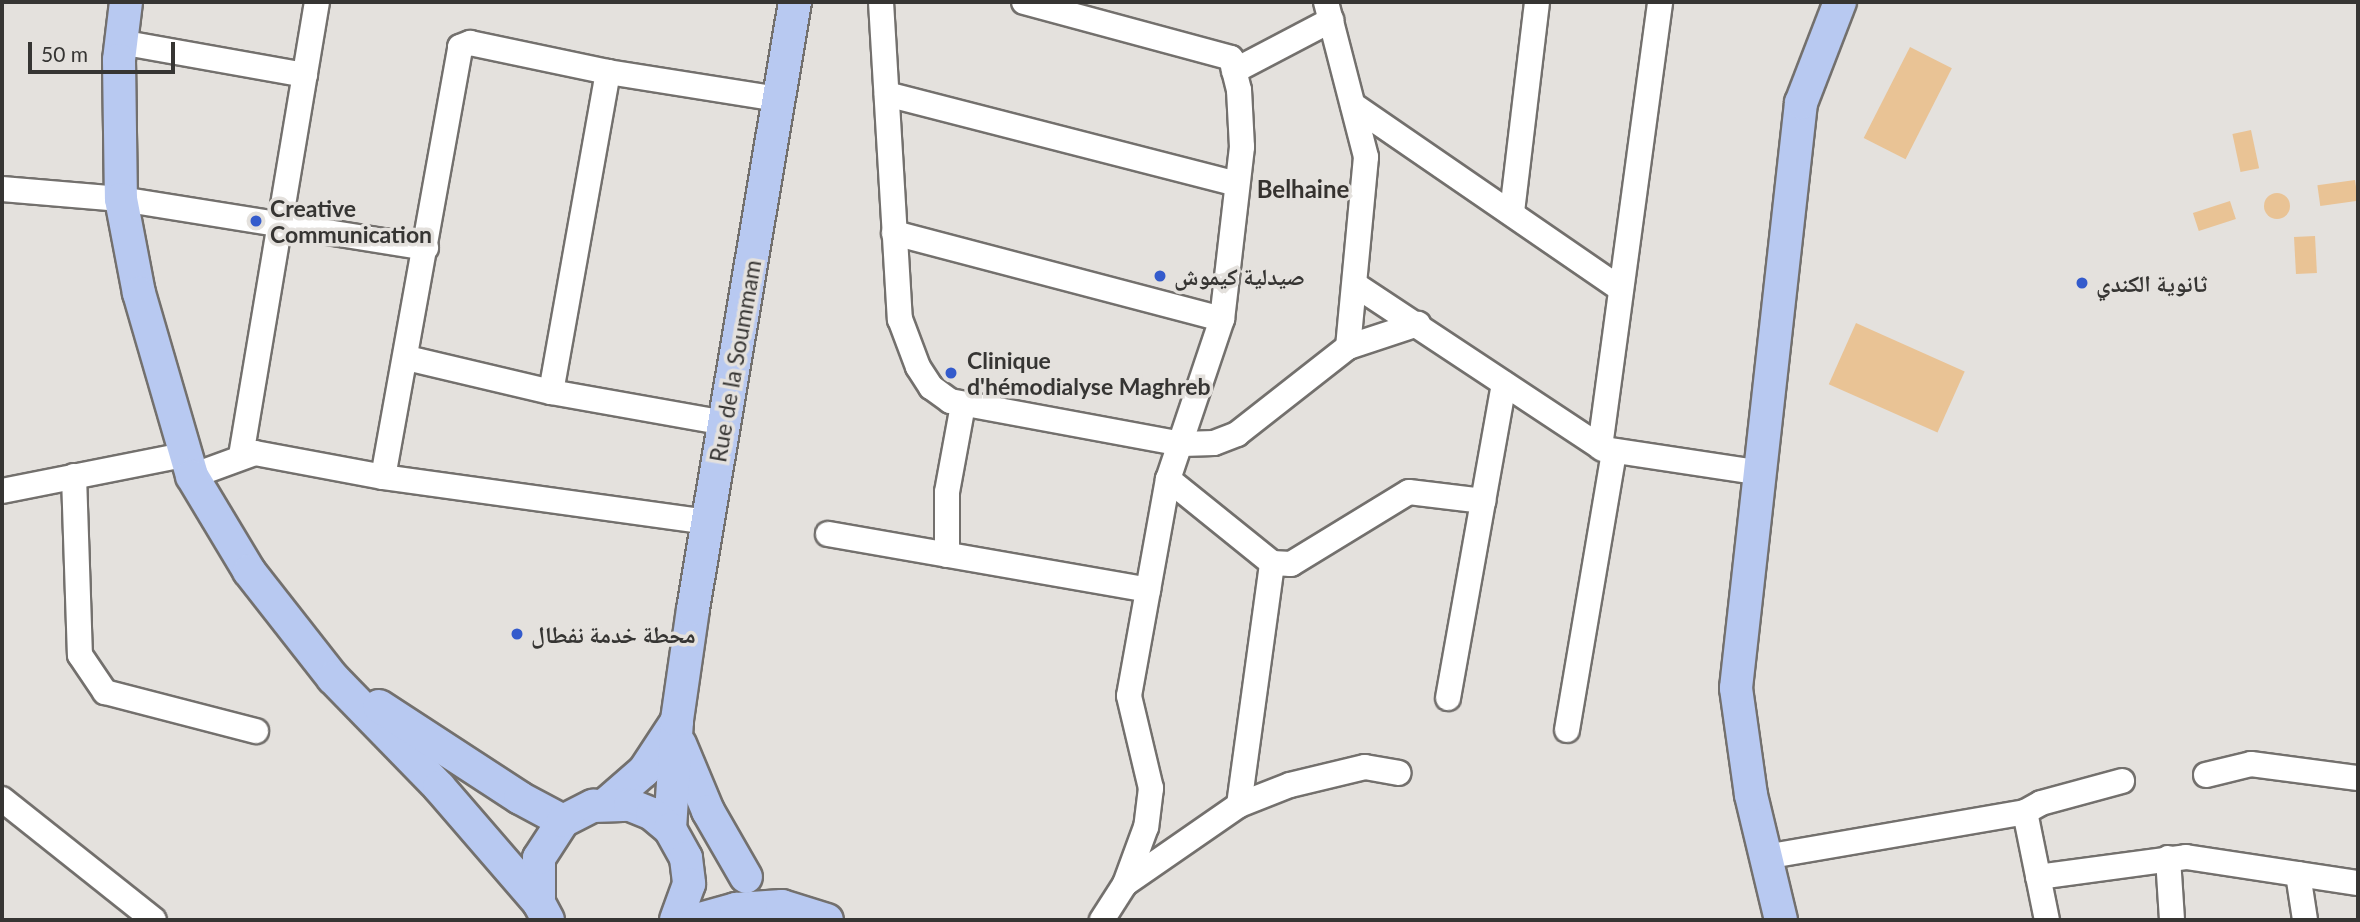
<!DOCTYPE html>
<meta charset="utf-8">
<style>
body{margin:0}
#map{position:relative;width:2360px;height:922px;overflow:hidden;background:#e4e1dd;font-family:Lato,"Noto Naskh Arabic",sans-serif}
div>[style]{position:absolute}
.green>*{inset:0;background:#e9c395;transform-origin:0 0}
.round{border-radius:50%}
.roads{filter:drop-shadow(2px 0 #73706d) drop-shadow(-2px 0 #73706d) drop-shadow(0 2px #73706d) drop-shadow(0 -2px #73706d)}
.minor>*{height:24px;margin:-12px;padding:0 12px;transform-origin:12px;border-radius:12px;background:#fff}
.major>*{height:32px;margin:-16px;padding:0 16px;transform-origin:16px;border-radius:16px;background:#b8c9f1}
.dots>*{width:19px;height:19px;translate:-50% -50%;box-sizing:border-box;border:4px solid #e4e1dd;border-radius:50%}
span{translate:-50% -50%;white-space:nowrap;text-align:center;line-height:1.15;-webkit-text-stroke:7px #e4e1dd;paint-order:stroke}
.poi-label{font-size:23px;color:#363533;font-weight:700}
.left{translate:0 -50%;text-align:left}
.street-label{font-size:23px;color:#363533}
.neighbourhood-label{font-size:24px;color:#35322f;font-weight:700}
.frame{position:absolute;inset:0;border:4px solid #363533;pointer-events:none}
.scale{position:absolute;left:28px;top:42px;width:147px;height:32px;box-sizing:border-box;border:4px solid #363533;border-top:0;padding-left:9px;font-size:21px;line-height:24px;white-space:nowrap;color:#363533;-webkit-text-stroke:5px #e4e1dd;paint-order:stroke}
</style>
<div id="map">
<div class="green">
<i style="left:1910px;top:47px;width:47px;height:102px;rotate:27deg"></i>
<i style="left:2251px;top:130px;width:39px;height:19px;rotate:78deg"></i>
<i style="left:2355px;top:180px;width:21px;height:38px;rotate:82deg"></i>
<i class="round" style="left:2264px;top:193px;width:26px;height:26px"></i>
<i style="left:2230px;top:201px;width:19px;height:39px;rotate:72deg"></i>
<i style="left:2315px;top:236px;width:37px;height:21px;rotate:87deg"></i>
<i style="left:1856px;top:323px;width:119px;height:67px;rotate:24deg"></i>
</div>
<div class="roads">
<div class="minor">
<i style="left:881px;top:2px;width:318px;rotate:86.6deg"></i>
<i style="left:900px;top:319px;width:51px;rotate:69.4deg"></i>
<i style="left:918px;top:367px;width:24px;rotate:57deg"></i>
<i style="left:931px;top:387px;width:24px;rotate:36deg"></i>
<i style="left:950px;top:401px;width:236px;rotate:10.5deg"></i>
<i style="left:1182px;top:444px;width:32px;rotate:-2deg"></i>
<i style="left:1214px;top:443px;width:25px;rotate:-21deg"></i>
<i style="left:1237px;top:434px;width:141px;rotate:-38.1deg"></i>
<i style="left:1348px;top:347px;width:74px;rotate:-18.2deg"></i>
<i style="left:1024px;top:2px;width:214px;rotate:15.1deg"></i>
<i style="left:1231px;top:58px;width:33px;rotate:76deg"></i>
<i style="left:1239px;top:90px;width:57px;rotate:87deg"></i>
<i style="left:1242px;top:147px;width:173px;rotate:96.6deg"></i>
<i style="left:1222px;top:319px;width:169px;rotate:108.6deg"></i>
<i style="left:1168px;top:479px;width:220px;rotate:100.2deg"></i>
<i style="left:1129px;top:696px;width:95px;rotate:76.6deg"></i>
<i style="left:1151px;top:788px;width:39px;rotate:97deg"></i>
<i style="left:1146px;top:827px;width:61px;rotate:110.2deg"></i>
<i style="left:1125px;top:884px;width:43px;rotate:122.6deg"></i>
<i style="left:1326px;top:2px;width:160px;rotate:75.5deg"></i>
<i style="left:1366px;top:157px;width:191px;rotate:95.4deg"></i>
<i style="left:120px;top:42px;width:188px;rotate:10.1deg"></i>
<i style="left:1234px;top:71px;width:110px;rotate:-27.7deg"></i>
<i style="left:887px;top:94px;width:361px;rotate:14.4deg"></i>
<i style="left:1353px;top:105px;width:325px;rotate:34.5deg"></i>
<i style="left:2px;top:189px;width:119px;rotate:4.8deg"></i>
<i style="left:121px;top:199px;width:309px;rotate:9.1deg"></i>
<i style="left:1512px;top:212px;width:211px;rotate:-83.2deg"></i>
<i style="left:894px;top:233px;width:339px;rotate:14.7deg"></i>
<i style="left:1357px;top:286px;width:295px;rotate:33.5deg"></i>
<i style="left:1603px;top:449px;width:160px;rotate:8.6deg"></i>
<i style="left:407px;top:358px;width:148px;rotate:13.3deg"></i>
<i style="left:551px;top:392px;width:177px;rotate:10.1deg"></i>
<i style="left:551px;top:392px;width:325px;rotate:-79.9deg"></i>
<i style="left:1600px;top:447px;width:449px;rotate:-82.3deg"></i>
<i style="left:241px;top:456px;width:460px;rotate:-80.5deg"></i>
<i style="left:74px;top:476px;width:179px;rotate:88.1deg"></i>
<i style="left:80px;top:655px;width:45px;rotate:56deg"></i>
<i style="left:105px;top:692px;width:156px;rotate:14.5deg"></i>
<i style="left:192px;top:476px;width:67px;rotate:-20.1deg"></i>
<i style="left:255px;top:453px;width:130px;rotate:10.6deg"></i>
<i style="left:383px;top:477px;width:328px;rotate:7.9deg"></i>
<i style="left:383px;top:477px;width:437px;rotate:-79.8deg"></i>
<i style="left:460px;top:47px;width:11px;rotate:-22deg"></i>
<i style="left:470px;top:43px;width:141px;rotate:11.9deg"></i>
<i style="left:608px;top:72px;width:173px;rotate:9deg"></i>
<i style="left:1168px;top:479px;width:134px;rotate:38.9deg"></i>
<i style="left:1272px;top:563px;width:19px;rotate:3deg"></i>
<i style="left:1291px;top:564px;width:138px;rotate:-31.4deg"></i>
<i style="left:1409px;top:492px;width:75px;rotate:6.9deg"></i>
<i style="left:2px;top:491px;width:185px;rotate:-11.2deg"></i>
<i style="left:828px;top:534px;width:325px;rotate:9.9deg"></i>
<i style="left:947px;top:555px;width:63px;rotate:-90deg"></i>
<i style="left:947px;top:492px;width:88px;rotate:-79.6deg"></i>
<i style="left:1448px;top:698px;width:319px;rotate:-79.9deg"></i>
<i style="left:1567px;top:730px;width:283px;rotate:-80.4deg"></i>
<i style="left:2206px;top:775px;width:46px;rotate:-13.7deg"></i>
<i style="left:2251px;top:764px;width:108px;rotate:7.5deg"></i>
<i style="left:2px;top:799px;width:194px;rotate:38.5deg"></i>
<i style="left:1239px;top:805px;width:244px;rotate:-82.2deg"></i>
<i style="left:2025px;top:812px;width:110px;rotate:78.5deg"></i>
<i style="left:1765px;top:857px;width:264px;rotate:-9.8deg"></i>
<i style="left:2025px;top:812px;width:18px;rotate:-29deg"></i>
<i style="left:2041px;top:803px;width:84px;rotate:-15.2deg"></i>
<i style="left:2168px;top:858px;width:62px;rotate:86.3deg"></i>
<i style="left:2298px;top:874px;width:47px;rotate:81.3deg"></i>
<i style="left:2038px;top:877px;width:149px;rotate:-7.7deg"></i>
<i style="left:2186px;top:857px;width:174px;rotate:8.6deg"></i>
<i style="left:1125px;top:884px;width:139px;rotate:-34.7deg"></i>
<i style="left:1239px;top:805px;width:55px;rotate:-21.4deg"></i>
<i style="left:1290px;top:785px;width:77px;rotate:-13.5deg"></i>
<i style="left:1365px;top:767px;width:34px;rotate:10deg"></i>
</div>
<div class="major">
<i style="left:126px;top:2px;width:58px;rotate:96.9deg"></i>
<i style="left:119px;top:60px;width:139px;rotate:89.2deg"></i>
<i style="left:121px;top:199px;width:96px;rotate:79.2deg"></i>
<i style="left:139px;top:293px;width:191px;rotate:73.8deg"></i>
<i style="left:192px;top:476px;width:111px;rotate:59deg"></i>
<i style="left:249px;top:571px;width:136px;rotate:51.9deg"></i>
<i style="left:333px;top:678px;width:152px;rotate:45.8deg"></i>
<i style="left:439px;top:787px;width:153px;rotate:49.2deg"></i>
<i style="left:539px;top:903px;width:19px;rotate:62deg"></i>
<i style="left:379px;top:706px;width:168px;rotate:33.1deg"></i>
<i style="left:520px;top:798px;width:49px;rotate:28.1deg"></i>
<i style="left:680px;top:744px;width:73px;rotate:67.3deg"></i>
<i style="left:708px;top:811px;width:76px;rotate:60.1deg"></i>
<i style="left:607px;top:803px;width:49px;rotate:-40.9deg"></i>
<i style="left:644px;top:771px;width:60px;rotate:-56.6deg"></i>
<i style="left:670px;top:829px;width:109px;rotate:-86.3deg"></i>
<i style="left:677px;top:720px;width:112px;rotate:-81.8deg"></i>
<i style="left:693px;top:609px;width:616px;rotate:-80.46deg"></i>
<i style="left:539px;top:903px;width:45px;rotate:-90deg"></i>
<i style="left:539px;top:858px;width:44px;rotate:-57deg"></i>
<i style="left:563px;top:821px;width:34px;rotate:-27deg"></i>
<i style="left:593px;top:806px;width:37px;rotate:-2deg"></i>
<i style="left:630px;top:805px;width:24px;rotate:22deg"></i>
<i style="left:652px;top:814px;width:23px;rotate:40deg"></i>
<i style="left:670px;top:829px;width:33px;rotate:61deg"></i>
<i style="left:686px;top:858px;width:26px;rotate:83deg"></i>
<i style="left:689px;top:884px;width:38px;rotate:110deg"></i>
<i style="left:697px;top:920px;width:41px;rotate:-15.8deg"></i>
<i style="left:736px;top:909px;width:46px;rotate:-3.7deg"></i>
<i style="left:782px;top:906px;width:47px;rotate:17.3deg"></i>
<i style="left:1781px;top:920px;width:129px;rotate:-103.5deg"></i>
<i style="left:1751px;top:795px;width:108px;rotate:-98deg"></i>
<i style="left:1736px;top:688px;width:589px;rotate:-83.66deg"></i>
<i style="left:1801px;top:103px;width:108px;rotate:-68.9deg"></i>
</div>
</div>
<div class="dots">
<i style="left:256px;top:221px;background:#345bcc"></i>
<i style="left:1160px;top:276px;background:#345bcc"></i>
<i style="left:2082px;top:283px;background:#345bcc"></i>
<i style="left:951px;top:373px;background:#345bcc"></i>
<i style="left:517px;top:634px;background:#345bcc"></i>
</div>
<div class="poi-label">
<span class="left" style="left:270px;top:221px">Creative<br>Communication</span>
<span class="left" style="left:1174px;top:276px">صيدلية كيموش</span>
<span class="left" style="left:2096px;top:283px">ثانوية الكندي</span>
<span class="left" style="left:967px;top:373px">Clinique<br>d'hémodialyse Maghreb</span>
<span class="left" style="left:531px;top:634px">محطة خدمة نفطال</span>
</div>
<div class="street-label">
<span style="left:735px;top:361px;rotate:-80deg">Rue de la Soummam</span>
</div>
<div class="neighbourhood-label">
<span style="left:1303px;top:189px">Belhaine</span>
</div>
<div class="frame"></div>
<div class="scale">50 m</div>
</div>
